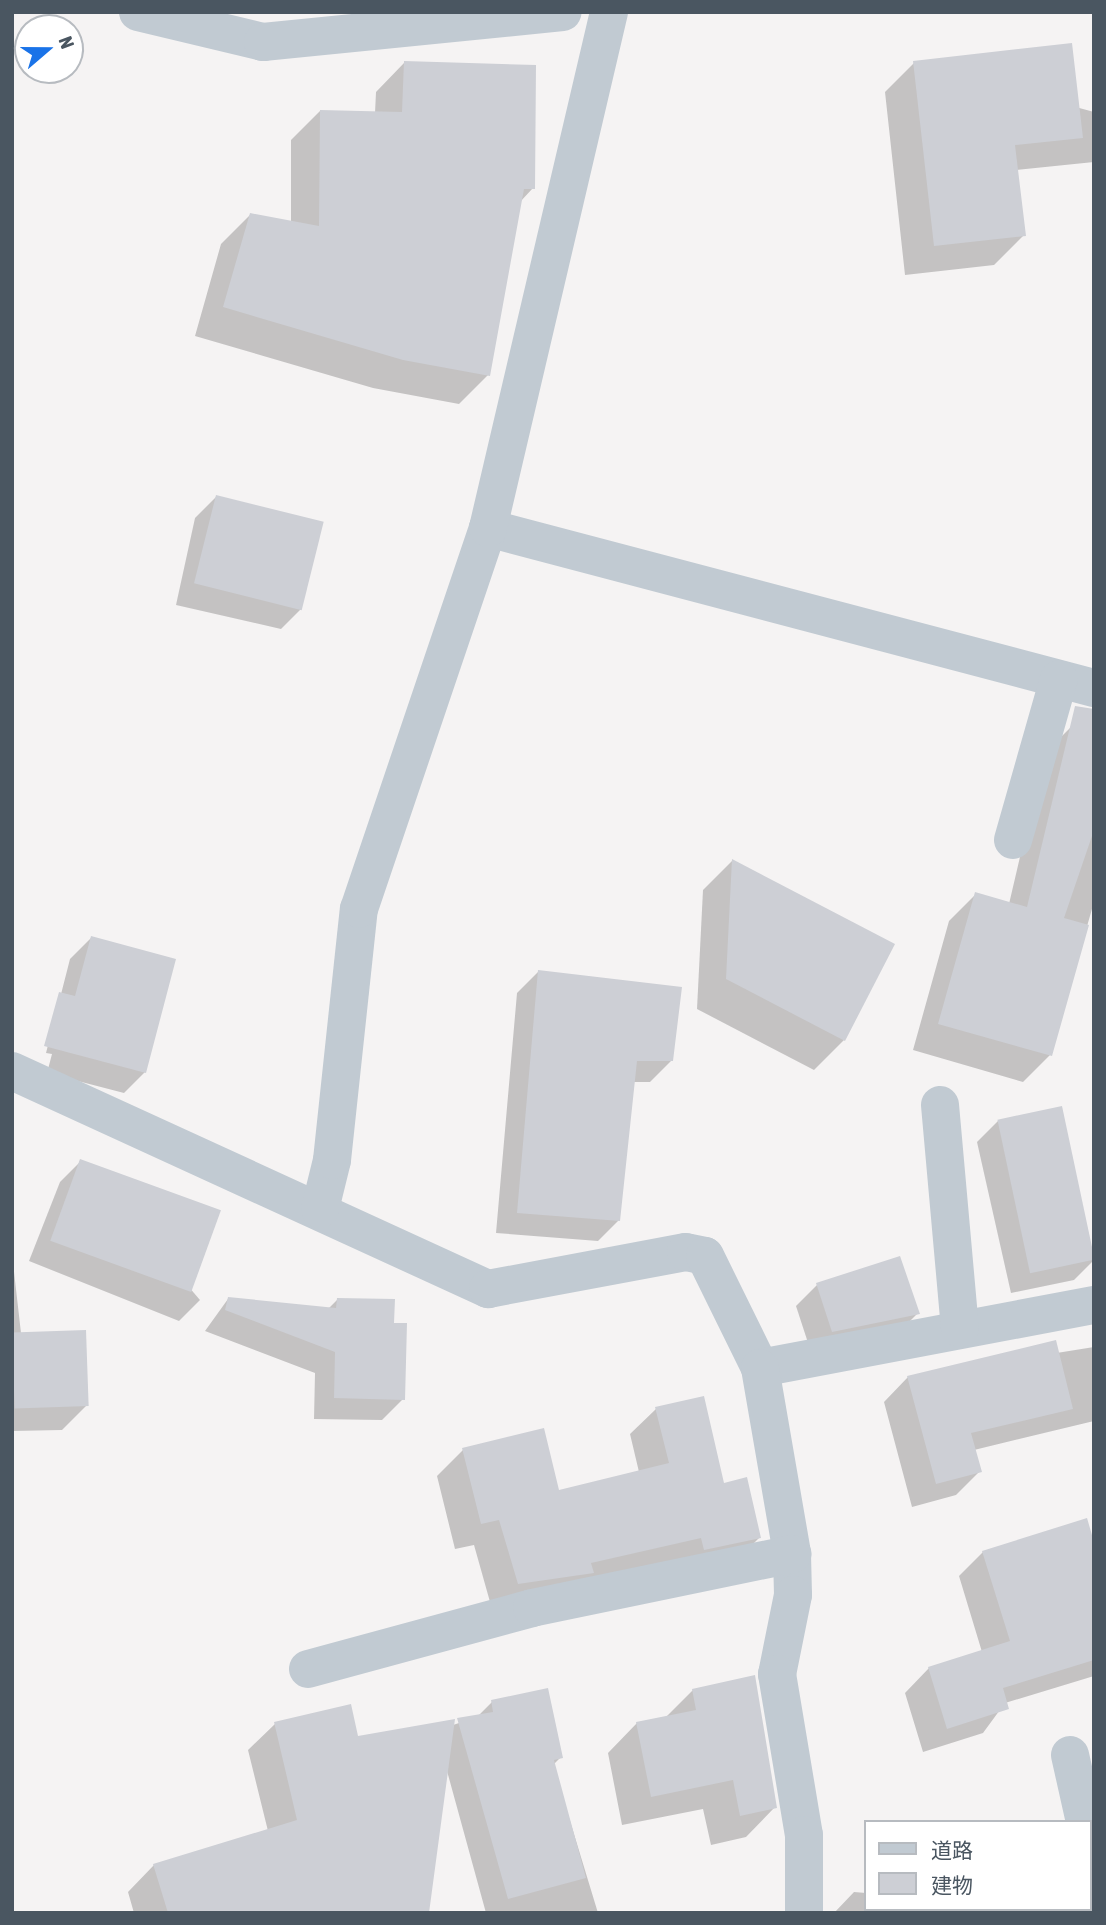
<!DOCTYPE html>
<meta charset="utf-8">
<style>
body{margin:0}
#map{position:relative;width:1106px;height:1925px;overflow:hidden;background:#f5f3f3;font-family:"Asap Condensed","Noto Sans JP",sans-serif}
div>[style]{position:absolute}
.shadow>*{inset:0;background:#0003}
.building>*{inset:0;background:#cdcfd5;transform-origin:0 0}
.minor>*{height:38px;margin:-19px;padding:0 19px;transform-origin:19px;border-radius:19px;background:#c1cad2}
span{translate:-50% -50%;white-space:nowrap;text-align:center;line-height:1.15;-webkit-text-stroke:5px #fff;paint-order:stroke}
.frame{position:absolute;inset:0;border:14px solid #4a5661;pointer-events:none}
.legend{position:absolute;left:864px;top:1820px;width:228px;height:91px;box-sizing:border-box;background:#fff;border:2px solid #b7bbc0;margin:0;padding:9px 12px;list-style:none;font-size:21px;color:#4a5661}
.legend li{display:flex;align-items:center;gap:14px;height:35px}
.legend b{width:35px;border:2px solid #b7bbc0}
.north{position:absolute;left:14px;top:14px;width:70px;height:70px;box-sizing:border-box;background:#fff;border:2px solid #b7bbc0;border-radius:50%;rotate:70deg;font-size:19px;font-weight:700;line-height:28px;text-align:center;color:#4a5661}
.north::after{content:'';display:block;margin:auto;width:24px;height:32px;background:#1a73e8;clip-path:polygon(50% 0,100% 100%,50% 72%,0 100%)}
</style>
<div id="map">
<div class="shadow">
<i style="clip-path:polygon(404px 63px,533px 188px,520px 202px,488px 375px,459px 404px,373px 388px,195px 336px,221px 244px,250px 215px,291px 222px,291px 140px,320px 111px,375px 113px,376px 92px)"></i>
<i style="clip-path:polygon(914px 63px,1094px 112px,1094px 162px,1016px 170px,1024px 235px,994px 265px,905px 275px,885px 92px)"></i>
<i style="clip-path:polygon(216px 497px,302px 608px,281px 629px,176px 605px,195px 518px)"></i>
<i style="clip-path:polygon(1071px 727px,1094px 732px,1094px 902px,1050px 1055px,1023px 1082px,913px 1050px,949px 921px,976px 894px,1009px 904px,1044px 754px)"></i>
<i style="clip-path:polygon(732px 861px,893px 945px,844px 1040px,814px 1070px,697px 1009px,703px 890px)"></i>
<i style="clip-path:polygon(91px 938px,145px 1072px,124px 1093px,47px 1073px,52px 1054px,46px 1053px,70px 959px)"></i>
<i style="clip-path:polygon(538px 972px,671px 1061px,650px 1082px,634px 1082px,619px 1220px,598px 1241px,496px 1233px,517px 993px)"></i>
<i style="clip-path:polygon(1061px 1108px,1094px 1260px,1074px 1280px,1011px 1293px,977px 1142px,998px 1121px)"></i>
<i style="clip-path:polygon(81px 1161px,200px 1300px,179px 1321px,29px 1261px,60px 1182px)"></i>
<i style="clip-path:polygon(12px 1254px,21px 1333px,86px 1406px,62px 1430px,12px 1431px)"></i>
<i style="clip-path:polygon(817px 1285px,918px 1313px,897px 1334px,811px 1352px,796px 1306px)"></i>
<i style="clip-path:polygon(228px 1299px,328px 1309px,337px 1300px,392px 1325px,403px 1399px,382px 1420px,314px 1419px,315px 1373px,205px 1331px)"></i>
<i style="clip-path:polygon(1094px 1347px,1094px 1421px,974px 1450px,980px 1471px,956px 1495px,912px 1507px,884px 1402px,908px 1377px)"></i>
<i style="clip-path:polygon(656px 1409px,759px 1538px,734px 1563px,492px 1609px,474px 1545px,455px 1549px,437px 1476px,463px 1450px,557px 1492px,639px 1472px,630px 1434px)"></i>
<i style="clip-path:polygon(1094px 1546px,1094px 1676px,1005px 1703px,983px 1733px,923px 1752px,905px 1693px,929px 1668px,982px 1652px,959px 1576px,983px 1552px)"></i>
<i style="clip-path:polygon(693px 1690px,775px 1807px,746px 1837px,711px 1845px,703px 1809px,622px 1825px,608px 1753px,637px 1723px,665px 1718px)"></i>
<i style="clip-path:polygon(492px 1702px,561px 1757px,553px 1765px,598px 1913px,486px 1913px,447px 1771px,428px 1913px,134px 1913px,128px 1892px,154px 1865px,268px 1831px,248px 1750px,275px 1724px,357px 1738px,453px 1725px,477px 1717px)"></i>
<i style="clip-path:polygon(1094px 1817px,1094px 1913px,1067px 1913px,1090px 1909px)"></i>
<i style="clip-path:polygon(854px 1892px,866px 1893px,866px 1909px,949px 1913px,834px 1913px)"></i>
</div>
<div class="building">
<i style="clip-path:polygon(1072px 43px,1083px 138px,1015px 145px,1026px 236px,934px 246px,913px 61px)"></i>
<i style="clip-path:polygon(404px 61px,536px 65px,535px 189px,524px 189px,490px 376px,403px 360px,223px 307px,250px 213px,319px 226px,320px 110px,402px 112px)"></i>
<i style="left:216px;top:495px;width:111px;height:91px;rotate:14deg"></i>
<i style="clip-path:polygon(1075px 706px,1094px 709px,1094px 830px,1064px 918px,1089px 925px,1052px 1056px,938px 1024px,975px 892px,1027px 907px)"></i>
<i style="clip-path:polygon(732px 859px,895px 944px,845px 1041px,726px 979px)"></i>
<i style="clip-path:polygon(91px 936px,176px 959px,146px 1073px,44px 1046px,59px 992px,75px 996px)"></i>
<i style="clip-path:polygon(538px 970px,682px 987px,673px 1061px,637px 1061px,620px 1221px,517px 1213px)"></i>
<i style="left:1062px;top:1106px;width:157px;height:66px;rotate:78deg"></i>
<i style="left:80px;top:1159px;width:150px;height:87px;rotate:20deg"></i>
<i style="clip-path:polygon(900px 1256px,920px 1314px,832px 1332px,816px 1283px)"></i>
<i style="clip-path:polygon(228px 1297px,336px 1308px,337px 1298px,395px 1299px,394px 1323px,407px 1323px,405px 1400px,334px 1398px,335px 1352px,225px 1310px)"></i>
<i style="left:86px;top:1330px;width:76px;height:74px;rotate:88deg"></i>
<i style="clip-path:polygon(1056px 1340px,1073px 1409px,971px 1433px,982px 1472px,936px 1484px,907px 1376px)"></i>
<i style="clip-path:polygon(704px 1396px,724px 1483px,747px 1477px,761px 1538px,704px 1550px,701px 1538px,591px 1563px,594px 1573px,518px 1584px,499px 1520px,481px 1524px,462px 1448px,544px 1428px,559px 1490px,669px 1463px,655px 1407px)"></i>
<i style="clip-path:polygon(1087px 1518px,1094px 1542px,1094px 1660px,1003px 1688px,1009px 1709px,947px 1729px,928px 1667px,1010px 1641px,982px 1551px)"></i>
<i style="clip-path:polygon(755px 1675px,777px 1808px,740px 1816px,733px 1780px,651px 1797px,636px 1722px,696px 1710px,692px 1689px)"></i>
<i style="clip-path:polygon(548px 1688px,563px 1758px,554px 1760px,586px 1878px,508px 1899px,457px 1718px,493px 1712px,491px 1700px)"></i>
<i style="clip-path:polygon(351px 1704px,358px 1736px,455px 1719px,429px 1913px,168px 1913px,153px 1864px,297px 1820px,274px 1722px)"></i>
</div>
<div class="minor">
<i style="left:138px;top:12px;width:129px;rotate:13.5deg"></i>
<i style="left:263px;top:42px;width:301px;rotate:-5.7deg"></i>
<i style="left:488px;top:528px;width:627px;rotate:14.79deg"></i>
<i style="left:1013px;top:840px;width:167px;rotate:-74.1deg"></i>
<i style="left:12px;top:1071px;width:524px;rotate:24.61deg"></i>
<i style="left:488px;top:1289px;width:201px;rotate:-10.6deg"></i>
<i style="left:686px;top:1252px;width:19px;rotate:12deg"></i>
<i style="left:705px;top:1256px;width:125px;rotate:63.8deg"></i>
<i style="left:760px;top:1368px;width:340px;rotate:-10.7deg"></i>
<i style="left:940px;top:1105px;width:224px;rotate:84.9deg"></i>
<i style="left:320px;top:1209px;width:50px;rotate:-76.2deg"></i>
<i style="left:332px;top:1160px;width:252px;rotate:-83.9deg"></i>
<i style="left:359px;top:909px;width:402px;rotate:-71.3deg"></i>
<i style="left:488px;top:528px;width:530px;rotate:-76.8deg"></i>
<i style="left:760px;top:1368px;width:189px;rotate:80.2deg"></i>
<i style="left:792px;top:1554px;width:41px;rotate:88.6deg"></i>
<i style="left:793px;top:1595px;width:81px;rotate:101.4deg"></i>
<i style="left:777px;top:1674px;width:163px;rotate:80.5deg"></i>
<i style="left:804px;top:1835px;width:78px;rotate:90deg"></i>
<i style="left:308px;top:1669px;width:232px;rotate:-15.2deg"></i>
<i style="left:532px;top:1608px;width:266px;rotate:-11.7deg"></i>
<i style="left:1070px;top:1755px;width:69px;rotate:77.4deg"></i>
<i style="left:1072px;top:1913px;width:4px;rotate:-90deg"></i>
</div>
<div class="frame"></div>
<ul class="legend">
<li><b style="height:9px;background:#c1cad2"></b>道路</li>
<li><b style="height:19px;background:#cdcfd5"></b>建物</li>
</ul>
<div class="north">N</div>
</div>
